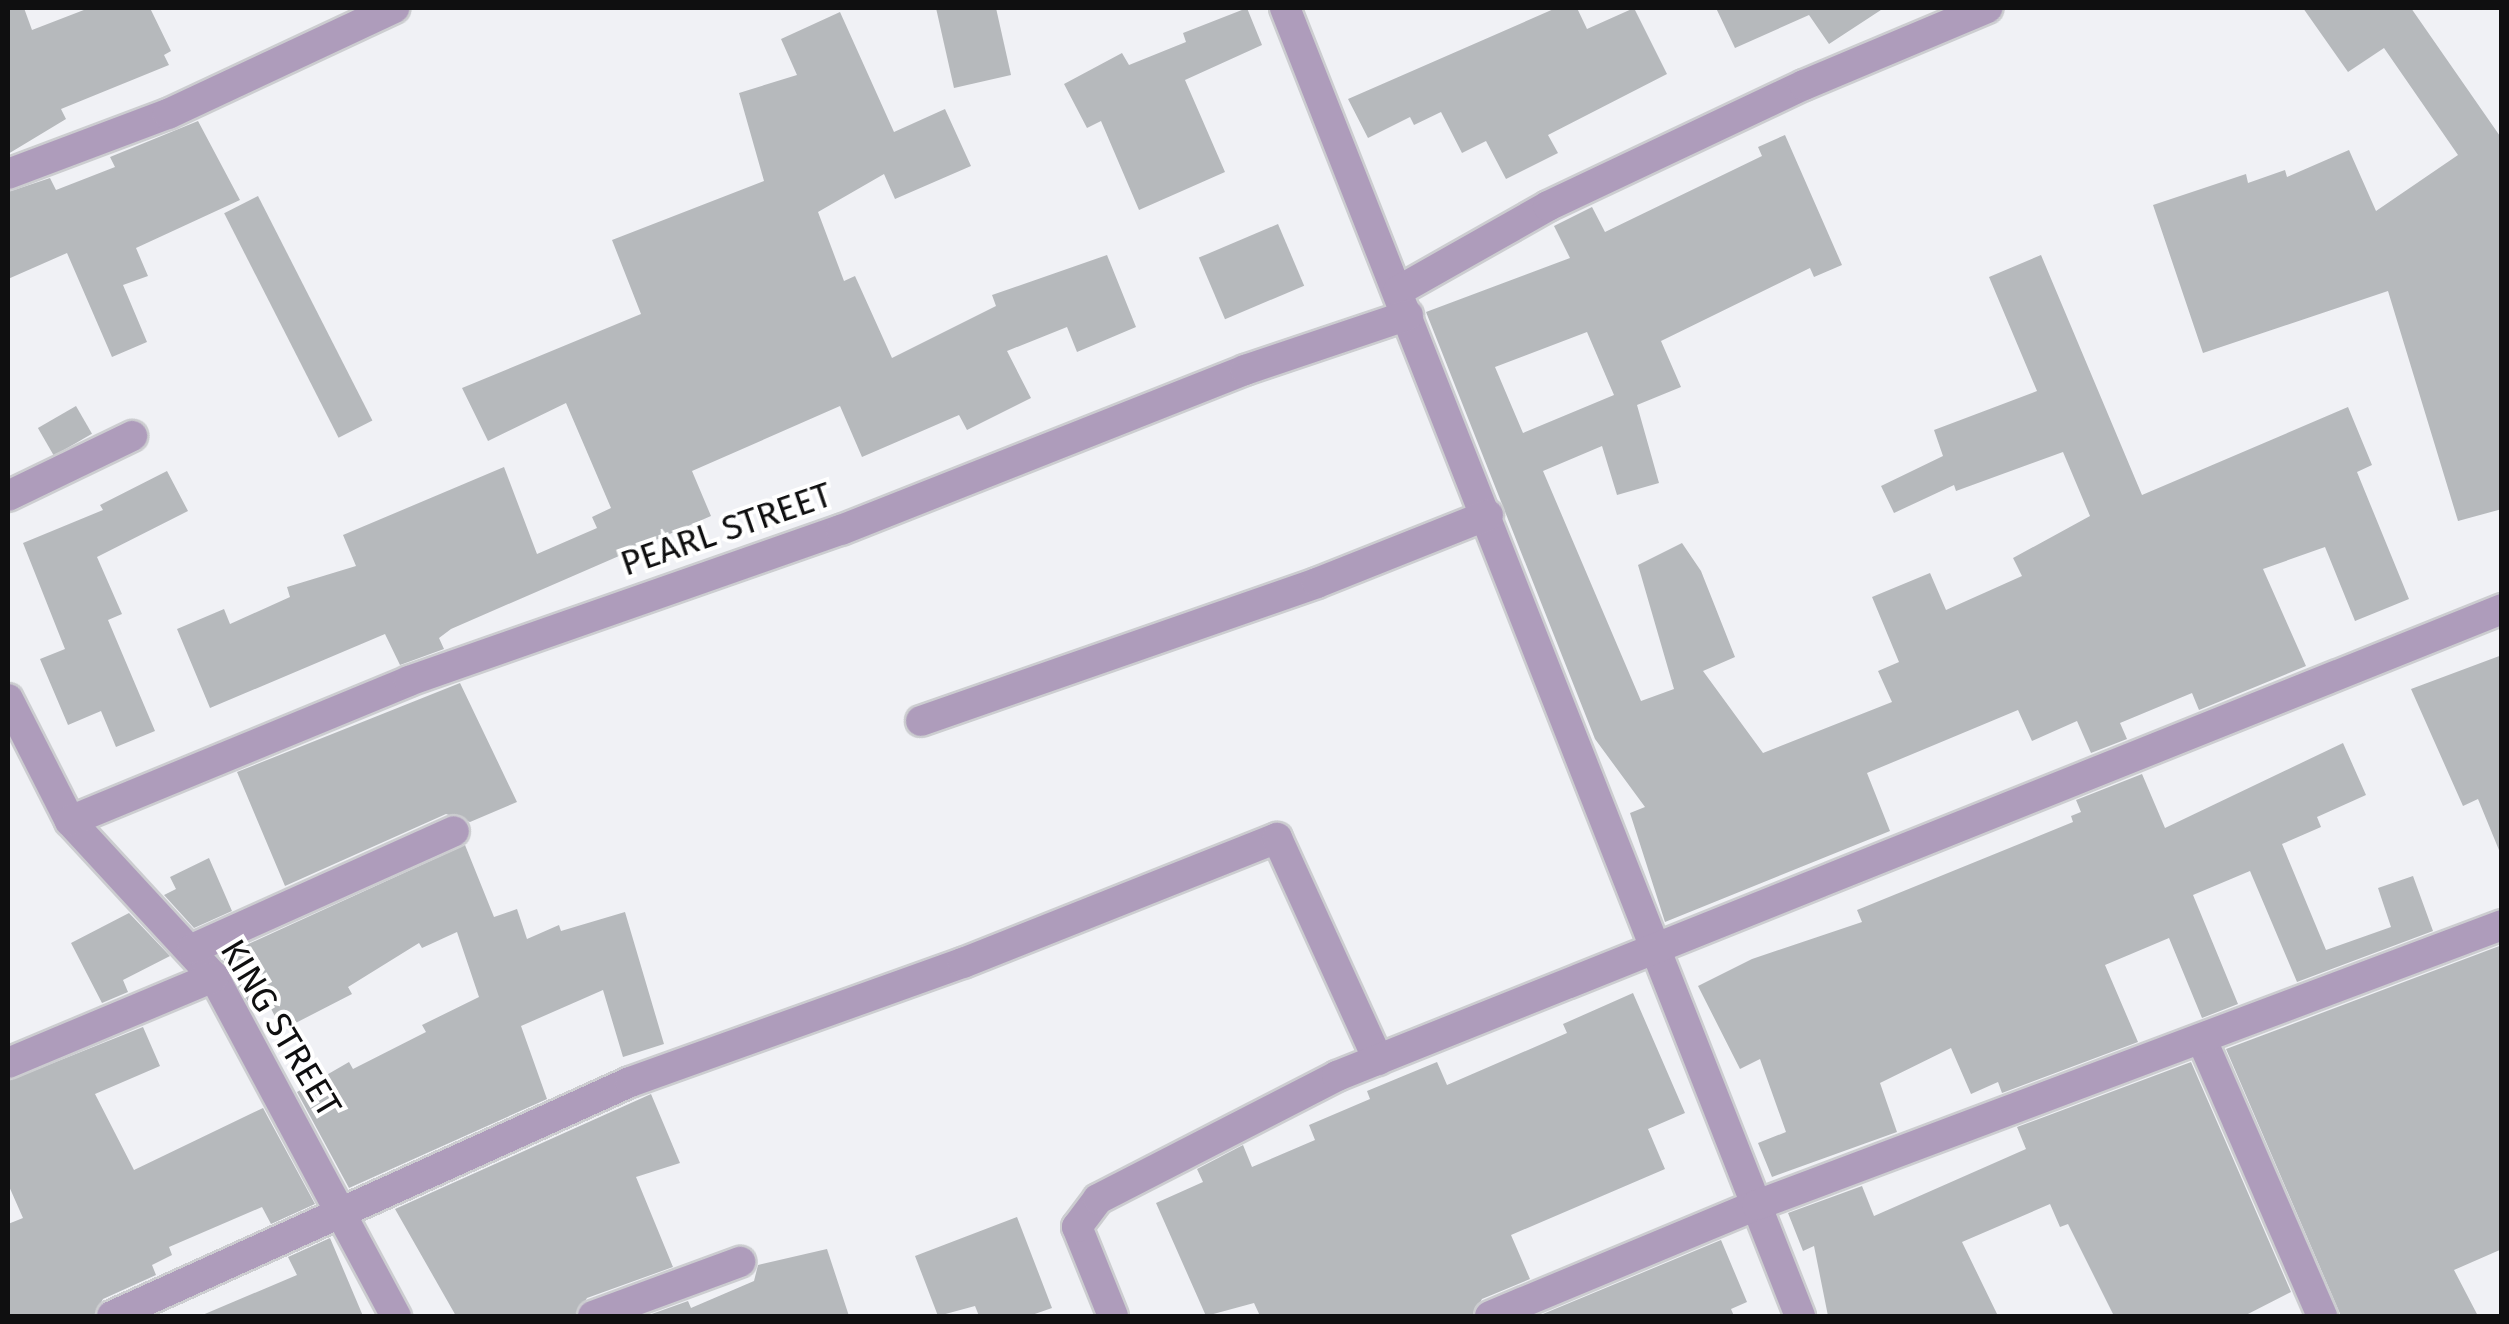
<!DOCTYPE html>
<style>
body{margin:0}
#map{position:relative;width:2509px;height:1324px;overflow:hidden;background:#f0f1f5;font-family:"Fira Sans",sans-serif}
div>[style]{position:absolute}
.building>*{inset:0;background:#b6b9bc;transform-origin:0 0}
.roads{filter:drop-shadow(2px 0 #cccdd0) drop-shadow(-2px 0 #cccdd0) drop-shadow(0 2px #cccdd0) drop-shadow(0 -2px #cccdd0)}
.minor>*{height:30px;margin:-15px;padding:0 15px;transform-origin:15px;border-radius:15px;background:#ae9cbb}
span{translate:-50% -50%;white-space:nowrap;text-align:center;line-height:1.15;-webkit-text-stroke:8px #fff;paint-order:stroke}
.street-label{font-size:35px;color:#0f0f10}
.frame{position:absolute;inset:0;border:10px solid #0f0f10;pointer-events:none}
</style>
<div id="map">
<div class="building">
<i style="clip-path:polygon(8px 8px,24px 8px,32px 30px,89px 8px,150px 8px,171px 51px,164px 55px,169px 65px,61px 109px,66px 119px,8px 154px)"></i>
<i style="clip-path:polygon(936px 8px,996px 8px,1011px 75px,954px 88px)"></i>
<i style="clip-path:polygon(1247px 8px,1262px 45px,1185px 80px,1225px 172px,1139px 210px,1101px 121px,1087px 128px,1064px 84px,1122px 53px,1129px 65px,1186px 42px,1183px 33px)"></i>
<i style="clip-path:polygon(1556px 8px,1577px 8px,1587px 29px,1634px 8px,1667px 74px,1548px 135px,1558px 153px,1506px 179px,1486px 141px,1462px 153px,1441px 112px,1414px 125px,1410px 117px,1368px 138px,1348px 99px)"></i>
<i style="clip-path:polygon(1716px 8px,1884px 8px,1829px 44px,1809px 15px,1735px 48px)"></i>
<i style="clip-path:polygon(2303px 8px,2411px 8px,2502px 139px,2502px 509px,2458px 521px,2388px 291px,2203px 353px,2153px 205px,2246px 174px,2248px 183px,2285px 170px,2287px 177px,2349px 150px,2376px 211px,2458px 155px,2384px 48px,2348px 72px)"></i>
<i style="clip-path:polygon(840px 12px,894px 132px,945px 109px,971px 166px,895px 199px,884px 174px,818px 212px,844px 281px,855px 276px,892px 358px,996px 306px,992px 295px,1107px 255px,1136px 327px,1077px 352px,1067px 327px,1007px 351px,1031px 398px,967px 430px,959px 415px,862px 457px,840px 406px,692px 471px,711px 516px,451px 629px,439px 638px,444px 649px,400px 665px,385px 634px,210px 708px,177px 629px,224px 609px,230px 624px,290px 597px,287px 587px,356px 566px,343px 535px,504px 467px,537px 554px,597px 528px,592px 517px,611px 508px,566px 403px,488px 441px,462px 388px,641px 314px,612px 240px,764px 181px,739px 93px,797px 75px,781px 39px)"></i>
<i style="clip-path:polygon(198px 121px,240px 200px,136px 248px,148px 276px,123px 285px,147px 342px,112px 357px,67px 253px,8px 279px,8px 192px,50px 178px,56px 190px,115px 167px,110px 157px)"></i>
<i style="clip-path:polygon(evenodd,1785px 135px,1842px 265px,1814px 277px,1810px 268px,1661px 341px,1681px 387px,1637px 405px,1659px 483px,1617px 495px,1602px 446px,1543px 471px,1641px 701px,1674px 689px,1638px 565px,1682px 543px,1701px 571px,1735px 657px,1703px 671px,1763px 753px,1892px 702px,1878px 671px,1899px 662px,1872px 597px,1930px 573px,1946px 610px,2022px 576px,2013px 558px,2090px 516px,2063px 452px,1956px 491px,1954px 485px,1894px 513px,1881px 486px,1943px 456px,1934px 430px,2037px 391px,1989px 277px,2041px 255px,2142px 495px,2348px 407px,2372px 465px,2357px 472px,2409px 599px,2355px 621px,2325px 547px,2263px 569px,2306px 666px,2199px 710px,2192px 693px,2120px 723px,2127px 739px,2091px 753px,2077px 721px,2032px 741px,2018px 710px,1867px 773px,1890px 831px,1665px 922px,1630px 813px,1645px 807px,1595px 739px,1426px 312px,1570px 258px,1554px 226px,1592px 207px,1605px 232px,1762px 156px,1758px 147px,1785px 135px,1587px 332px,1614px 395px,1523px 433px,1495px 367px,1587px 332px)"></i>
<i style="left:258px;top:196px;width:252px;height:38px;rotate:63deg"></i>
<i style="left:1278px;top:224px;width:67px;height:86px;rotate:67deg"></i>
<i style="left:76px;top:406px;width:32px;height:44px;rotate:60deg"></i>
<i style="clip-path:polygon(167px 471px,188px 511px,97px 557px,122px 614px,108px 620px,155px 731px,116px 747px,101px 711px,68px 725px,40px 659px,65px 649px,23px 543px,103px 510px,100px 505px)"></i>
<i style="clip-path:polygon(2502px 655px,2502px 854px,2501px 855px,2478px 799px,2463px 806px,2411px 689px)"></i>
<i style="clip-path:polygon(460px 683px,517px 802px,470px 822px,446px 814px,285px 886px,237px 772px)"></i>
<i style="clip-path:polygon(2343px 743px,2366px 795px,2317px 817px,2321px 827px,2282px 844px,2326px 950px,2391px 927px,2378px 888px,2413px 876px,2433px 931px,2297px 982px,2250px 871px,2193px 895px,2238px 1004px,2202px 1018px,2169px 938px,2105px 965px,2138px 1042px,2002px 1093px,1998px 1082px,1971px 1094px,1951px 1048px,1880px 1083px,1897px 1132px,1772px 1177px,1758px 1143px,1786px 1132px,1760px 1059px,1740px 1069px,1698px 986px,1752px 959px,1862px 922px,1857px 910px,2073px 822px,2071px 816px,2081px 812px,2076px 800px,2142px 774px,2165px 828px)"></i>
<i style="clip-path:polygon(465px 845px,494px 917px,517px 909px,527px 939px,559px 925px,561px 931px,625px 912px,664px 1044px,623px 1057px,603px 990px,521px 1026px,547px 1099px,349px 1188px,297px 1092px,349px 1062px,353px 1069px,426px 1032px,422px 1025px,479px 997px,457px 932px,422px 948px,419px 943px,348px 987px,352px 994px,282px 1030px,265px 997px,250px 1005px,222px 956px)"></i>
<i style="clip-path:polygon(209px 858px,232px 911px,194px 928px,164px 895px,176px 889px,170px 877px)"></i>
<i style="clip-path:polygon(129px 913px,170px 956px,123px 980px,128px 992px,102px 1003px,71px 943px)"></i>
<i style="clip-path:polygon(2502px 945px,2502px 1249px,2454px 1270px,2478px 1316px,2341px 1316px,2226px 1049px)"></i>
<i style="clip-path:polygon(1633px 993px,1685px 1113px,1648px 1129px,1665px 1169px,1511px 1235px,1530px 1279px,1482px 1299px,1472px 1316px,1260px 1316px,1254px 1303px,1206px 1316px,1156px 1203px,1203px 1182px,1197px 1169px,1243px 1145px,1252px 1167px,1315px 1140px,1309px 1125px,1370px 1099px,1367px 1091px,1437px 1062px,1447px 1085px,1567px 1033px,1563px 1024px)"></i>
<i style="clip-path:polygon(143px 1027px,160px 1066px,95px 1094px,134px 1170px,263px 1108px,315px 1204px,271px 1224px,262px 1207px,169px 1247px,172px 1255px,152px 1265px,156px 1275px,103px 1299px,94px 1316px,8px 1316px,8px 1224px,23px 1218px,8px 1184px,8px 1081px)"></i>
<i style="clip-path:polygon(2191px 1062px,2291px 1292px,2244px 1316px,2114px 1316px,2068px 1224px,2060px 1227px,2050px 1204px,1962px 1242px,1998px 1316px,1828px 1316px,1814px 1246px,1803px 1251px,1788px 1213px,1862px 1186px,1874px 1216px,2026px 1149px,2017px 1127px)"></i>
<i style="clip-path:polygon(651px 1094px,680px 1163px,636px 1177px,673px 1267px,587px 1298px,575px 1316px,456px 1316px,395px 1209px)"></i>
<i style="clip-path:polygon(1017px 1217px,1052px 1308px,1029px 1316px,979px 1316px,975px 1306px,938px 1316px,915px 1256px)"></i>
<i style="clip-path:polygon(330px 1238px,363px 1316px,200px 1316px,297px 1275px,288px 1257px)"></i>
<i style="clip-path:polygon(1721px 1240px,1747px 1302px,1731px 1309px,1734px 1316px,1538px 1316px)"></i>
<i style="clip-path:polygon(827px 1249px,849px 1316px,646px 1316px,688px 1301px,691px 1308px,754px 1281px,758px 1265px)"></i>
</div>
<div class="roads">
<div class="minor">
<i style="left:1285px;top:8px;width:1406px;rotate:68.51deg"></i>
<i style="left:8px;top:174px;width:171px;rotate:-20.6deg"></i>
<i style="left:168px;top:114px;width:250px;rotate:-25.1deg"></i>
<i style="left:1398px;top:291px;width:172px;rotate:-29.5deg"></i>
<i style="left:1548px;top:206px;width:283px;rotate:-25.3deg"></i>
<i style="left:1804px;top:85px;width:199px;rotate:-22.8deg"></i>
<i style="left:8px;top:496px;width:138px;rotate:-25.8deg"></i>
<i style="left:8px;top:699px;width:137px;rotate:63.1deg"></i>
<i style="left:70px;top:821px;width:212px;rotate:47.3deg"></i>
<i style="left:214px;top:977px;width:385px;rotate:61.8deg"></i>
<i style="left:921px;top:721px;width:419px;rotate:-19.2deg"></i>
<i style="left:1317px;top:583px;width:184px;rotate:-21.7deg"></i>
<i style="left:70px;top:821px;width:367px;rotate:-22.4deg"></i>
<i style="left:409px;top:681px;width:458px;rotate:-19.3deg"></i>
<i style="left:841px;top:530px;width:435px;rotate:-21.6deg"></i>
<i style="left:1245px;top:370px;width:172px;rotate:-18.6deg"></i>
<i style="left:192px;top:949px;width:287px;rotate:-24.2deg"></i>
<i style="left:2202px;top:1040px;width:301px;rotate:66.5deg"></i>
<i style="left:8px;top:1063px;width:223px;rotate:-22.7deg"></i>
<i style="left:112px;top:1316px;width:568px;rotate:-24.31deg"></i>
<i style="left:630px;top:1082px;width:354px;rotate:-19.7deg"></i>
<i style="left:963px;top:963px;width:338px;rotate:-21.7deg"></i>
<i style="left:1277px;top:838px;width:244px;rotate:65.5deg"></i>
<i style="left:593px;top:1316px;width:157px;rotate:-20.2deg"></i>
<i style="left:1113px;top:1316px;width:96px;rotate:-112deg"></i>
<i style="left:1077px;top:1227px;width:35px;rotate:-53deg"></i>
<i style="left:1098px;top:1199px;width:269px;rotate:-27.2deg"></i>
<i style="left:1337px;top:1076px;width:1255px;rotate:-21.84deg"></i>
<i style="left:1490px;top:1316px;width:289px;rotate:-22.6deg"></i>
<i style="left:1757px;top:1205px;width:796px;rotate:-20.6deg"></i>
</div>
</div>
<div class="street-label">
<span style="left:726px;top:529px;rotate:-19deg">PEARL STREET</span>
<span style="left:281px;top:1028px;rotate:59deg">KING STREET</span>
</div>
<div class="frame"></div>
</div>
